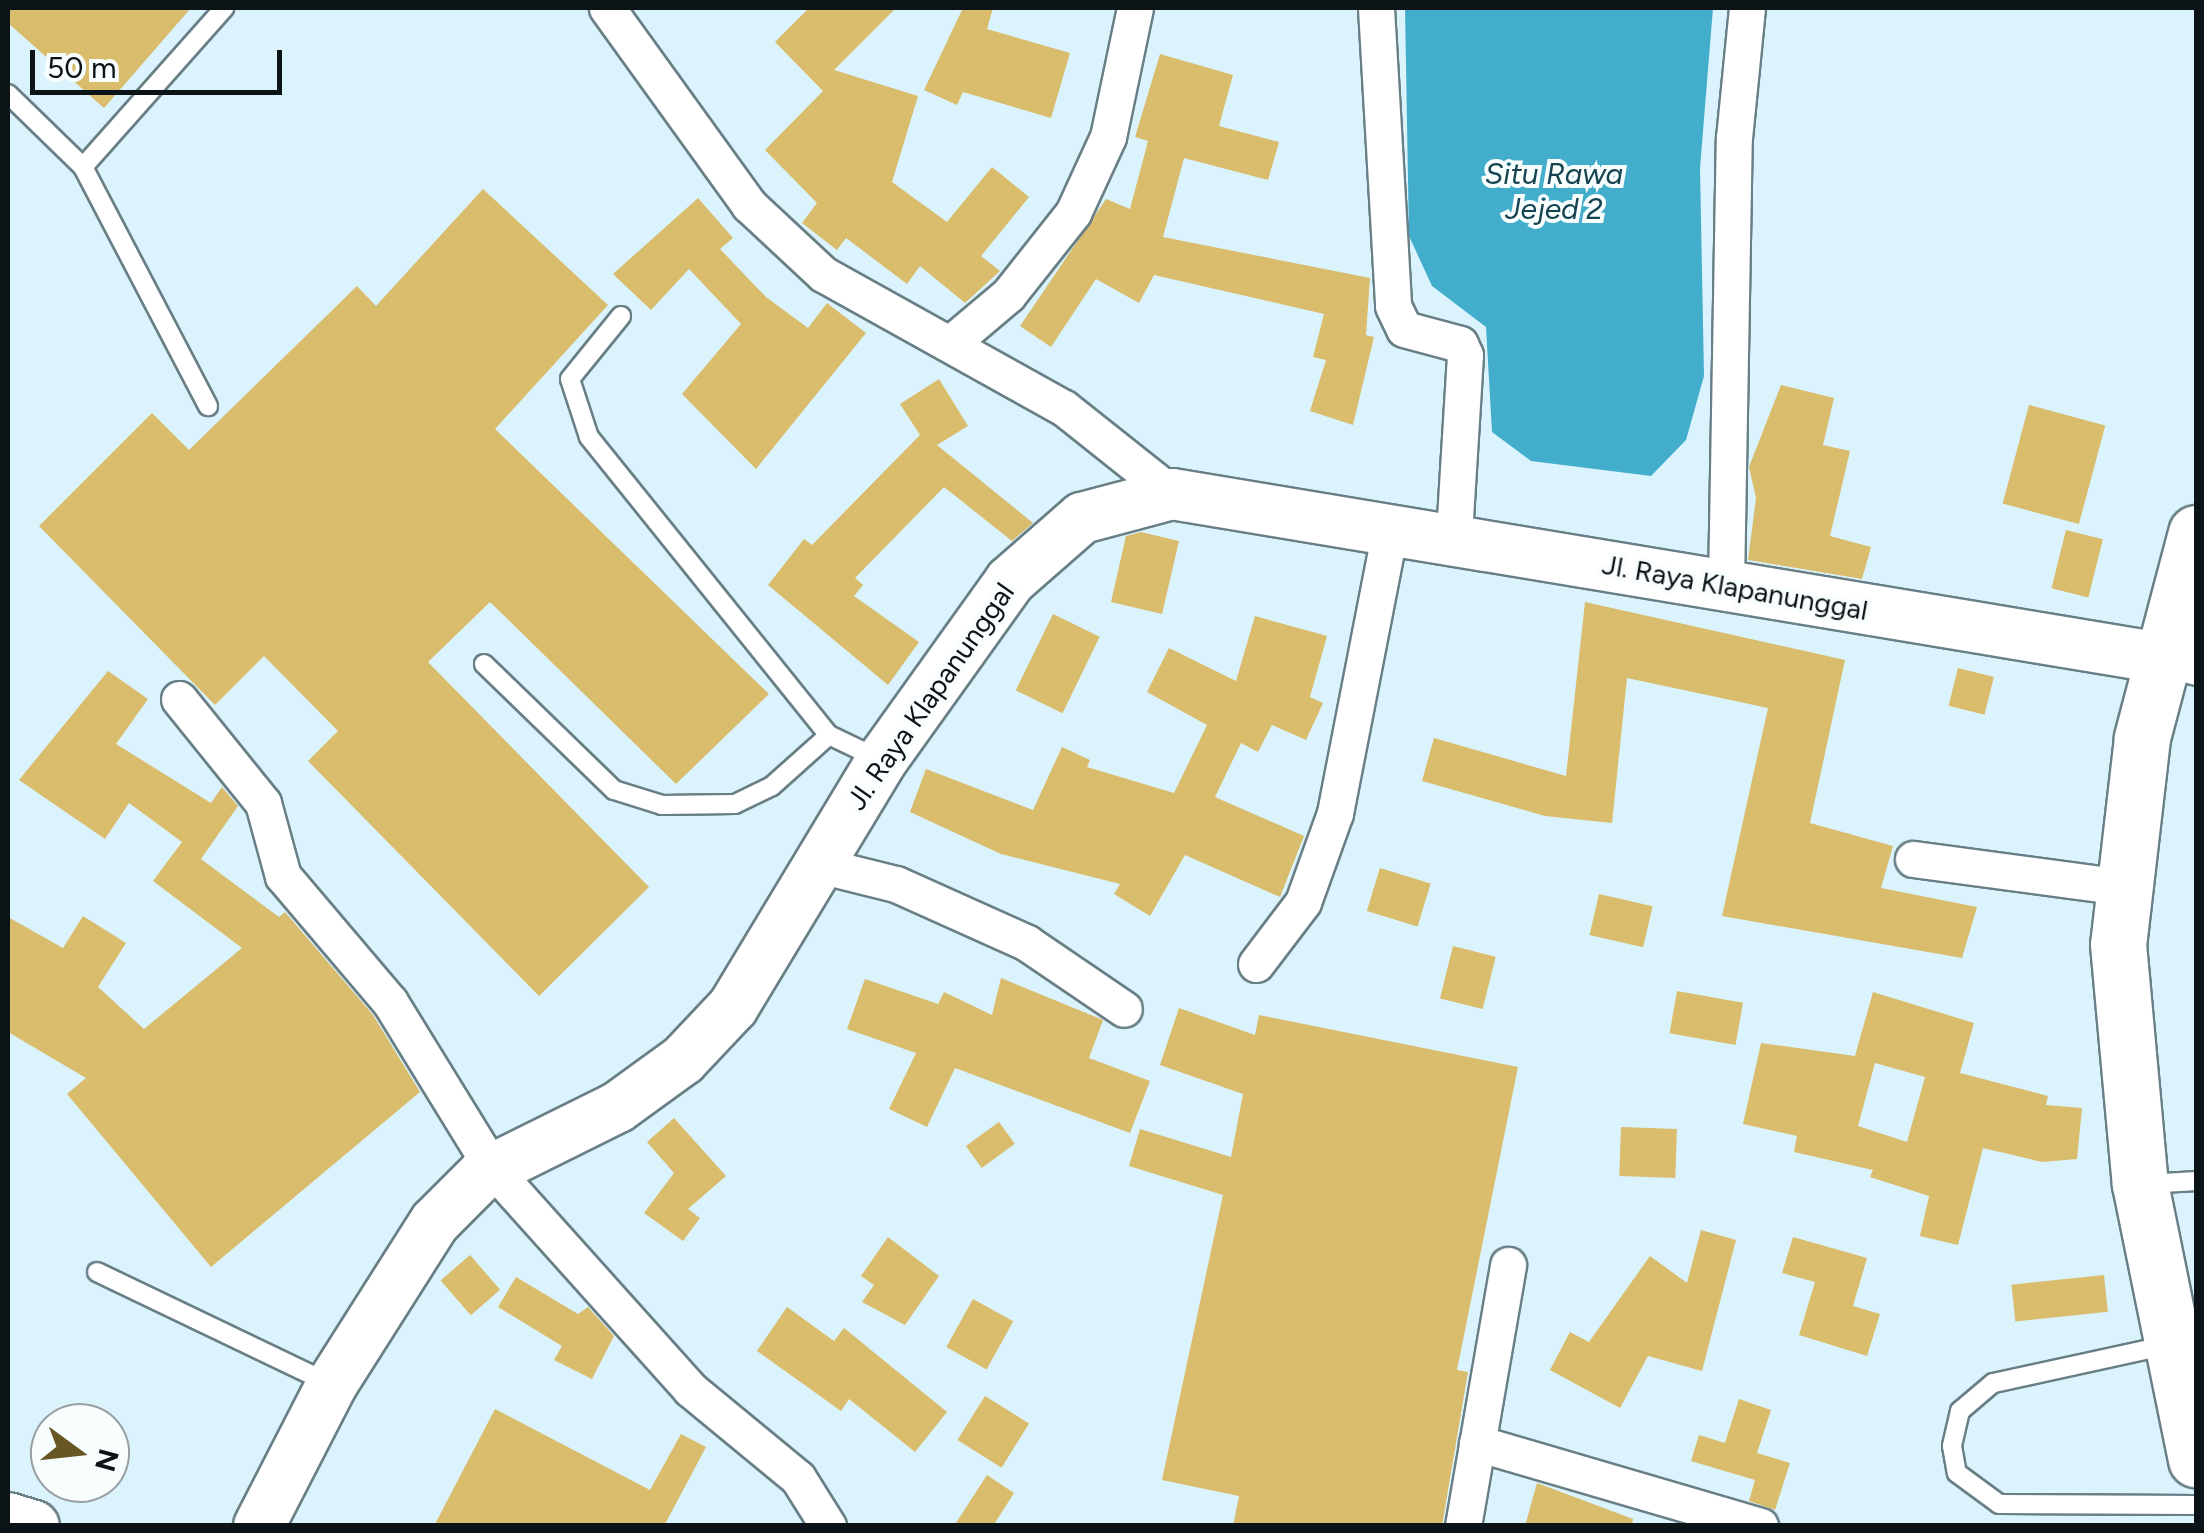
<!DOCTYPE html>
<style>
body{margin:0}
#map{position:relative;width:2204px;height:1533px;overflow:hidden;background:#dbf3fc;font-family:Figtree,sans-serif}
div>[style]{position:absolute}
.water>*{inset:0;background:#43adcc}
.building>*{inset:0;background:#d9bc6c;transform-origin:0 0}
.roads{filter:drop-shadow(2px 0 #697f86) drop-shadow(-2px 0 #697f86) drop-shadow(0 2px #697f86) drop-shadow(0 -2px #697f86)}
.lane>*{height:18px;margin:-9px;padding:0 9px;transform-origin:9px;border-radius:9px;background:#fff}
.street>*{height:35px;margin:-17.5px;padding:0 17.5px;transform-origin:17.5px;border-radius:17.5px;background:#fff}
.secondary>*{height:50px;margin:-25px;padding:0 25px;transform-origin:25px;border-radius:25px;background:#fff}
.primary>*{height:55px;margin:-27.5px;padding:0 27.5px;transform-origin:27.5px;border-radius:27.5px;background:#fff}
span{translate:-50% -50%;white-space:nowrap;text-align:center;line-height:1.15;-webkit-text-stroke:8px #f8fdfe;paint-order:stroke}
.street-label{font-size:28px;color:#0b1316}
.water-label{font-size:30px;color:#154350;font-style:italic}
.frame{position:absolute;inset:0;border:10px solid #0b1316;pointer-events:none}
.north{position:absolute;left:30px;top:1403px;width:100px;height:100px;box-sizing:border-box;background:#f8fdfe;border:2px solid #999fa1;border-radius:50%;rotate:105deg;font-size:28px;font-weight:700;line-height:40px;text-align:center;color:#0b1316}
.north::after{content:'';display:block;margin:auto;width:35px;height:45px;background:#685724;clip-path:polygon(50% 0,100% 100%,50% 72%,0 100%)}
.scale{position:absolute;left:30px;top:50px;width:252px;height:45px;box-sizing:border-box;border:5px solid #0b1316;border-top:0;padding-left:12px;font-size:30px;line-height:35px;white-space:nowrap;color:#0b1316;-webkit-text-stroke:8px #f8fdfe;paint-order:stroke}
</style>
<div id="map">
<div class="water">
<i style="clip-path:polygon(1405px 8px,1713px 8px,1700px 168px,1704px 376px,1686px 440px,1651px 476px,1531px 461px,1492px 432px,1486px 327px,1432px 286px,1409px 236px)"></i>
</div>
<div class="building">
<i style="clip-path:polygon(8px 8px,191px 8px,104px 108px,8px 23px)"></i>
<i style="clip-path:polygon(809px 8px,896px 8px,834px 70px,918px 96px,892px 182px,947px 222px,992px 167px,1029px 197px,981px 256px,1000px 271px,965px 303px,920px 266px,907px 284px,846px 238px,837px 250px,802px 223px,817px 203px,765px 150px,823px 91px,775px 42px)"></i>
<i style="clip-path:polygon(963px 8px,993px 8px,987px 29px,1070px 53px,1051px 118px,963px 92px,957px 105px,924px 90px)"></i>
<i style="clip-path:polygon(1160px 54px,1233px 75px,1219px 126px,1279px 142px,1268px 180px,1184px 158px,1163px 237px,1370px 278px,1366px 335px,1374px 337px,1353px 425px,1310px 411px,1326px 360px,1313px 357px,1324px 314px,1154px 275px,1139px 303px,1096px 279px,1051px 347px,1020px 326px,1106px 199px,1130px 209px,1148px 141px,1135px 137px)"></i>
<i style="clip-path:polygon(483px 189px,608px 305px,495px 429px,769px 694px,676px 784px,490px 602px,428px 662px,649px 887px,539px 996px,308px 761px,338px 731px,264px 656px,215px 705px,39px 526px,152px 413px,189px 450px,357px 286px,376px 306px)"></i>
<i style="clip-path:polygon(698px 198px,733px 238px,720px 249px,766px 297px,808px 328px,827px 303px,866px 333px,756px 469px,682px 394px,741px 324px,689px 269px,651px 310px,613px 274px)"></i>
<i style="clip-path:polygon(939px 379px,968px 426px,937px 445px,1033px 523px,1012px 541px,944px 487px,855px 578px,863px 585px,854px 596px,919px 642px,888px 685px,768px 585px,804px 539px,812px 545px,920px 435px,900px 404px)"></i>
<i style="clip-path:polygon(1781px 385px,1834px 398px,1823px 445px,1850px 451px,1830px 536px,1871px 547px,1862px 579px,1748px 560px,1756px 498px,1749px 467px)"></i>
<i style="left:2029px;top:405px;width:79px;height:102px;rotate:15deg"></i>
<i style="left:2066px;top:530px;width:38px;height:60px;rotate:14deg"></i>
<i style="clip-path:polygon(1141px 532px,1179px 541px,1162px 614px,1111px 602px,1126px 536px)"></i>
<i style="clip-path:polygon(1585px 602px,1845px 660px,1810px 823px,1893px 846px,1881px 888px,1977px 907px,1962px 958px,1722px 916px,1768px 708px,1627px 678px,1612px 823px,1545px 816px,1422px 781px,1434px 738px,1566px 776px)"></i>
<i style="left:1053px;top:614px;width:52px;height:85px;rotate:26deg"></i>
<i style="clip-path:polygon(1255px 616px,1327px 636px,1310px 697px,1323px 703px,1306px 740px,1272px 725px,1258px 752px,1241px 743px,1215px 797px,1304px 836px,1280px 897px,1185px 855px,1150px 916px,1114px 894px,1120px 884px,1001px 854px,910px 812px,926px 769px,1033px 810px,1062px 747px,1090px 760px,1087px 767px,1174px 793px,1207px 725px,1147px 692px,1169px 648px,1236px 681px)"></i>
<i style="left:1958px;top:668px;width:37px;height:39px;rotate:14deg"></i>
<i style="clip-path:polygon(108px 671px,148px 699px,116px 744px,211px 803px,222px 787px,238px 806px,201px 859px,279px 917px,285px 912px,373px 1015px,420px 1092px,211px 1267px,67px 1094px,86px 1078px,8px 1032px,8px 917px,63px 948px,83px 916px,126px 943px,98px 987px,144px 1029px,242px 948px,153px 881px,182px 842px,129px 803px,105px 839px,19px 780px)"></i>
<i style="left:1380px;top:868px;width:53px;height:45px;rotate:17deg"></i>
<i style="left:1599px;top:894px;width:55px;height:42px;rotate:13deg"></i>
<i style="left:1453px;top:946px;width:44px;height:54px;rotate:14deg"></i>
<i style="clip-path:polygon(1001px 978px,1103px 1020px,1089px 1058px,1150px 1081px,1130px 1133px,955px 1068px,927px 1127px,889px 1109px,916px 1053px,847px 1029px,865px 979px,938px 1004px,944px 992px,992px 1015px)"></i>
<i style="left:1677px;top:991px;width:67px;height:43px;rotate:10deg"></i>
<i style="clip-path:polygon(evenodd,1873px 992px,1974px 1023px,1960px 1073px,2048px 1096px,2046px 1105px,2082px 1108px,2077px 1159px,2042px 1162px,1983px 1148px,1958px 1245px,1920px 1236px,1929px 1196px,1870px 1177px,1873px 1170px,1794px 1152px,1797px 1136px,1743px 1124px,1761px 1043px,1855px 1056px,1873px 992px,1875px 1063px,1925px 1077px,1907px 1142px,1858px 1126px,1875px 1063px)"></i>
<i style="clip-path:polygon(1179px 1008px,1255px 1035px,1259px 1015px,1518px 1067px,1457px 1370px,1468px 1372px,1442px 1526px,1233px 1526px,1239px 1496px,1162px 1480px,1223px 1195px,1129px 1166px,1140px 1129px,1231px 1157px,1243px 1094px,1160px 1065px)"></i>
<i style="clip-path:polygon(674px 1118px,726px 1176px,688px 1209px,700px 1218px,683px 1241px,644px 1213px,674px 1173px,647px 1142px)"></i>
<i style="left:999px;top:1122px;width:27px;height:41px;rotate:54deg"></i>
<i style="left:1621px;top:1127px;width:56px;height:49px;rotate:2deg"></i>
<i style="clip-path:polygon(1701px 1230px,1736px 1240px,1702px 1371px,1648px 1356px,1620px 1408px,1550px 1370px,1570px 1332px,1589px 1342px,1650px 1256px,1687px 1283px)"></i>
<i style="clip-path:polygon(888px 1237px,939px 1276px,905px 1325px,862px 1302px,874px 1285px,861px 1276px)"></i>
<i style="clip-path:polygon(1793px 1237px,1867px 1258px,1853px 1306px,1880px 1314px,1867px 1356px,1799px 1335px,1815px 1282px,1782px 1273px)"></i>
<i style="left:470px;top:1255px;width:46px;height:39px;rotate:49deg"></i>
<i style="left:2104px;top:1275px;width:37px;height:93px;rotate:84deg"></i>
<i style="clip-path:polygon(516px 1277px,578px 1314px,588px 1307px,614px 1336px,592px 1379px,554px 1360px,562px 1346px,498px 1307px)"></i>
<i style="left:973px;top:1299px;width:46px;height:55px;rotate:29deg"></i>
<i style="clip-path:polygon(787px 1307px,834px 1341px,844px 1328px,947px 1412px,915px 1452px,849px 1399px,841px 1411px,757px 1351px)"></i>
<i style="left:985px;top:1396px;width:52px;height:52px;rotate:32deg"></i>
<i style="clip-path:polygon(1739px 1399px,1771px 1410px,1757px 1453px,1790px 1463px,1775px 1510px,1749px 1501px,1755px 1480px,1691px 1461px,1699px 1435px,1725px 1443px)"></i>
<i style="clip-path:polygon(495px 1409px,650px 1490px,681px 1434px,706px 1447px,664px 1526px,434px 1526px)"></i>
<i style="clip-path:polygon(987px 1475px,1014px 1493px,993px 1526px,954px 1526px)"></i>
<i style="clip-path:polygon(1537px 1483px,1633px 1519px,1632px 1526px,1525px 1526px)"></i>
</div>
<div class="roads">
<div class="lane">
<i style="left:8px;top:94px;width:105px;rotate:44.2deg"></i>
<i style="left:83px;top:167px;width:270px;rotate:62.4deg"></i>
<i style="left:83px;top:167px;width:213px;rotate:-48.4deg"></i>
<i style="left:621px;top:316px;width:81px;rotate:129deg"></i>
<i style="left:570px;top:379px;width:61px;rotate:71.9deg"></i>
<i style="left:589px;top:437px;width:383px;rotate:51.2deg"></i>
<i style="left:829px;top:735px;width:53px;rotate:25.6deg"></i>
<i style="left:484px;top:664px;width:181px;rotate:44.1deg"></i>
<i style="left:614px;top:790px;width:50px;rotate:17.4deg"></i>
<i style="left:662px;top:805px;width:73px;rotate:-0.8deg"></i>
<i style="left:735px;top:804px;width:41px;rotate:-25.9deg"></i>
<i style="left:772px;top:786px;width:76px;rotate:-41.8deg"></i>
<i style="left:2147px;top:1184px;width:49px;rotate:-3.5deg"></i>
<i style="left:97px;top:1272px;width:255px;rotate:25.6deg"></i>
<i style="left:2168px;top:1345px;width:179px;rotate:167.7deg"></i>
<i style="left:1993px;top:1383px;width:43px;rotate:139.7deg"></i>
<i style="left:1960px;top:1411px;width:36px;rotate:103deg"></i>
<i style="left:1952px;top:1446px;width:27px;rotate:80deg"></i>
<i style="left:1957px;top:1473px;width:52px;rotate:36.4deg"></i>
<i style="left:1999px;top:1504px;width:197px;rotate:0.3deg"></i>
</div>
<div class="street">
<i style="left:607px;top:8px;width:243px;rotate:54.2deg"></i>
<i style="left:749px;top:205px;width:101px;rotate:43deg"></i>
<i style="left:823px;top:274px;width:276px;rotate:29.1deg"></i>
<i style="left:1064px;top:408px;width:138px;rotate:38.5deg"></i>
<i style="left:1376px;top:8px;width:298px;rotate:86.7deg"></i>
<i style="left:1393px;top:306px;width:25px;rotate:64deg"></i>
<i style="left:1404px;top:329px;width:58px;rotate:15deg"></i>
<i style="left:1460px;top:344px;width:12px;rotate:66deg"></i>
<i style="left:1465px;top:355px;width:181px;rotate:93.5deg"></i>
<i style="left:951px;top:343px;width:75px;rotate:-40.1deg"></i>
<i style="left:1008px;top:295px;width:105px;rotate:-51.6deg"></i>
<i style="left:1073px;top:213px;width:84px;rotate:-65.3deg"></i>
<i style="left:1108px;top:137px;width:132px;rotate:-78.2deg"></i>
<i style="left:1726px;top:585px;width:447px;rotate:-89deg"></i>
<i style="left:1734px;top:138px;width:131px;rotate:-84.3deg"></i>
<i style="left:2161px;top:658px;width:36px;rotate:14deg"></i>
<i style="left:179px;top:699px;width:134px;rotate:51.1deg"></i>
<i style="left:263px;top:803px;width:76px;rotate:74.7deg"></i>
<i style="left:283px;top:876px;width:165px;rotate:49.7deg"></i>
<i style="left:390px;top:1002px;width:195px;rotate:58.4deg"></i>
<i style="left:492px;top:1168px;width:297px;rotate:48.1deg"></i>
<i style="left:690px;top:1389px;width:140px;rotate:39.5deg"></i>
<i style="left:798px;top:1478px;width:57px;rotate:58deg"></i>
<i style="left:1913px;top:859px;width:212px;rotate:7.6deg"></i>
<i style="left:815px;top:864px;width:83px;rotate:13.9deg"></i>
<i style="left:896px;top:884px;width:144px;rotate:24.2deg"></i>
<i style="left:1027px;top:943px;width:117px;rotate:34.2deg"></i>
<i style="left:1256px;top:964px;width:78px;rotate:-52.8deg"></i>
<i style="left:1303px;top:902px;width:95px;rotate:-70.2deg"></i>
<i style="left:1335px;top:813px;width:293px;rotate:-79deg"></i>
<i style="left:1477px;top:1443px;width:295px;rotate:16.3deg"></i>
<i style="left:1463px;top:1526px;width:265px;rotate:-80.2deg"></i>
</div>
<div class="secondary">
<i style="left:8px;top:1518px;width:27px;rotate:17deg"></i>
<i style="left:259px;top:1526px;width:160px;rotate:-62.8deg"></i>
<i style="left:332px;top:1384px;width:192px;rotate:-57.6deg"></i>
<i style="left:435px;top:1222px;width:68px;rotate:-45deg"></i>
<i style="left:483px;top:1174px;width:151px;rotate:-26.4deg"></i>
<i style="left:618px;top:1107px;width:80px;rotate:-35.9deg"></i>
<i style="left:683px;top:1060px;width:73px;rotate:-46.7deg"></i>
<i style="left:733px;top:1007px;width:288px;rotate:-58.9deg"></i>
<i style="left:882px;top:760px;width:220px;rotate:-54.4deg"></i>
<i style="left:1010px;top:581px;width:96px;rotate:-41.2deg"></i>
<i style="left:1082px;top:518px;width:93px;rotate:-14.9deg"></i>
<i style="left:1172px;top:494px;width:1003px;rotate:9.42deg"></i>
</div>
<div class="primary">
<i style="left:2196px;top:533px;width:212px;rotate:104.8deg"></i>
<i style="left:2142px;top:738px;width:207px;rotate:96.6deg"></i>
<i style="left:2118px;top:944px;width:241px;rotate:84.8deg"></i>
<i style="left:2140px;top:1184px;width:281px;rotate:78.5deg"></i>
</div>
</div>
<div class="street-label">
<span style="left:1735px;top:587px;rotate:10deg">Jl. Raya Klapanunggal</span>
<span style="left:930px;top:696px;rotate:-55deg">Jl. Raya Klapanunggal</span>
</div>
<div class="water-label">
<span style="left:1554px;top:191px">Situ Rawa<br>Jejed 2</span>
</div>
<div class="frame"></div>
<div class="north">N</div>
<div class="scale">50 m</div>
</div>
